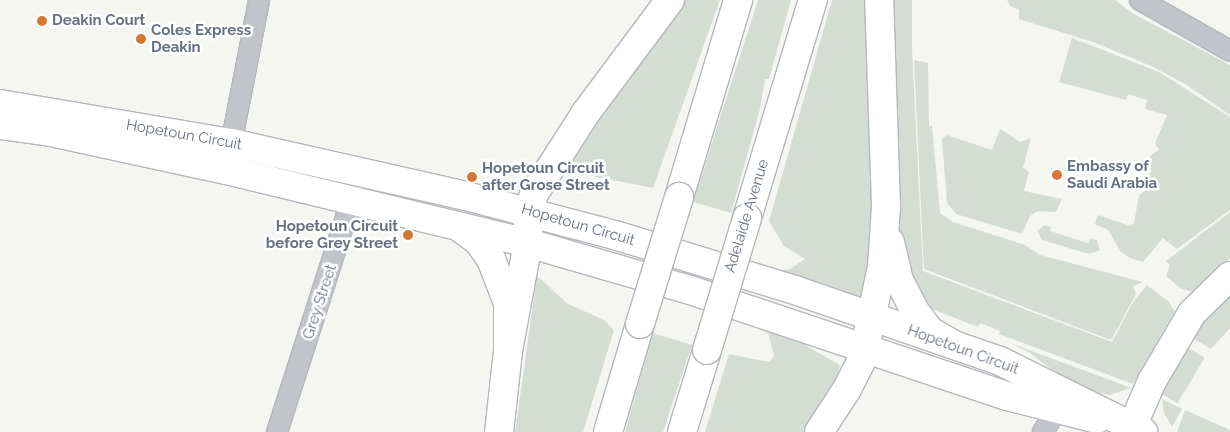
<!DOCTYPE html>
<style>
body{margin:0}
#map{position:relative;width:1230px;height:432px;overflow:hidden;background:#f5f5f2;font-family:Raleway,sans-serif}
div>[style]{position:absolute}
.green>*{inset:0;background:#d5dcd4;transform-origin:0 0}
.roads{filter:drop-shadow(1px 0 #b4b7bc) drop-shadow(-1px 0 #b4b7bc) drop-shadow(0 1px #b4b7bc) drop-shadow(0 -1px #b4b7bc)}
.street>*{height:20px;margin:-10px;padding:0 10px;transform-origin:10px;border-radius:10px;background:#c1c4c8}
.secondary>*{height:28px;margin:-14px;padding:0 14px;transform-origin:14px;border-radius:14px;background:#fff}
.highway>*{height:28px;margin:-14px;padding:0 14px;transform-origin:14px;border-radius:14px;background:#fff}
.bridges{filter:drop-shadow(1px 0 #b4b6ba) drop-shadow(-1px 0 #b4b6ba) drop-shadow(0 1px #b4b6ba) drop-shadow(0 -1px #b4b6ba)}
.highway-bridge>*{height:28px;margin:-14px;padding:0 14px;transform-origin:14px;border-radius:14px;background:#fff}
.dots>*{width:14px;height:14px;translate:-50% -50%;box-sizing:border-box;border:2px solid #fff;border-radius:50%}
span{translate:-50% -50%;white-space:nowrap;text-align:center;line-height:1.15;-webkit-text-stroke:5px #fff;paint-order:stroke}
.poi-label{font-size:15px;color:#677081;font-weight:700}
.left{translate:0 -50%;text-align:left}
.right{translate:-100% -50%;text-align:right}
.street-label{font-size:15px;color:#677081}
</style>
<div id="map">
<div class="green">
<i style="clip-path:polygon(678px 0,720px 0,653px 188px,567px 171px,590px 123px)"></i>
<i style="clip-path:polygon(758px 0,791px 0,769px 79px,765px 79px,760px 109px,731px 213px,693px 202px)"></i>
<i style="clip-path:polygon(832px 0,870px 0,876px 233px,862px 299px,771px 271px,790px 269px,805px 259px,784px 246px,769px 221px)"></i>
<i style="clip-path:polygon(892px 0,912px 0,912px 49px,923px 271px,1112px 342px,1133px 302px,1147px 285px,1168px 301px,1175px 311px,1133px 384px,999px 334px,1000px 331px,980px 323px,978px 327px,924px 306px,899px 246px)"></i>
<i style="clip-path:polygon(1007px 0,1115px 0,1132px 13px,1230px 65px,1230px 115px,1185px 84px,1151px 66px,1093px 42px,1019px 19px,1019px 9px,1011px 7px)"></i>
<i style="clip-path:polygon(1072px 38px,1159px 72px,1230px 117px,1230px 210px,1177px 249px,1163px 238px,1143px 262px,1130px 258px,1121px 252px,1108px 230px,1095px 224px,1098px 215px,1130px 226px,1134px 223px,1139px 195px,1146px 190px,1142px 183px,1144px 176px,1152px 171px,1148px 163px,1151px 155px,1159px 150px,1155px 143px,1167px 115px,1145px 109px,1147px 100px,1128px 94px,1126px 100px,1059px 82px)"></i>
<i style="clip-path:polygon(914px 60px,928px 63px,929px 126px,932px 126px,940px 213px,953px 222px,1025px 245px,1040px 255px,1143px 282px,1133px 286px,1136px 294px,1111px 340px,924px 269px)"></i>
<i style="clip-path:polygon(1000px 129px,1020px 142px,1031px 138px,1023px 168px,1029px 172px,1024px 191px,1062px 199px,1056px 212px,1038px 211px,1030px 216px,1022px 234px,956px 214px,947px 203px,942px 139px,947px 135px,992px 150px)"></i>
<i style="clip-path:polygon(1230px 212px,1230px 258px,1193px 292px,1180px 288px,1166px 276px,1170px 265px,1166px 261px)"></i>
<i style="clip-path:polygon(1045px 225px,1051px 227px,1050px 231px,1088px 243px,1090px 238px,1097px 240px,1100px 250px,1089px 254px,1042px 240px,1037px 231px)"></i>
<i style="clip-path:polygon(537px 276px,568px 304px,604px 320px,614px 330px,583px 432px,515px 432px)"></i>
<i style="clip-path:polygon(1230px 292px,1230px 328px,1211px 349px,1191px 337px)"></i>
<i style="clip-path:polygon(752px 323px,784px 333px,840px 365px,838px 374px,840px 377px,809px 432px,705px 432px,729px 354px,769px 362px,774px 356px,768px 333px)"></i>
<i style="clip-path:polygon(653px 333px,692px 345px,663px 432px,625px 432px)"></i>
<i style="clip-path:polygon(1010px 343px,1129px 387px,1130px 388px,1110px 395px,1090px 392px,1071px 384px,1030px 353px)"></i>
<i style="left:1185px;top:346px;width:23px;height:53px;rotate:31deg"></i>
<i style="clip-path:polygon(1162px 399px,1182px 409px,1172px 427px,1164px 413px)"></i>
<i style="clip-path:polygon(1185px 410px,1230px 430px,1230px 432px,1177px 432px)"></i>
</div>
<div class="roads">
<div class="street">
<i style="left:1140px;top:0;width:103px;rotate:29.5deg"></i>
<i style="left:229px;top:155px;width:158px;rotate:-79deg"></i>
<i style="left:277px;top:432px;width:245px;rotate:-72.2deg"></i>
<i style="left:1043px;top:432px;width:26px;rotate:-59deg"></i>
</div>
<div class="secondary">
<i style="left:0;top:104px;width:234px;rotate:9.6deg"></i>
<i style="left:231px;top:143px;width:241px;rotate:12.7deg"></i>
<i style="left:466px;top:196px;width:157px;rotate:14.7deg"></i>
<i style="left:618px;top:236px;width:188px;rotate:17deg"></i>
<i style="left:798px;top:291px;width:214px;rotate:19.1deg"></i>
<i style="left:1000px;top:361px;width:160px;rotate:26.4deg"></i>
<i style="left:0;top:125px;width:51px;rotate:7.8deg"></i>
<i style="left:51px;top:132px;width:179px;rotate:12.3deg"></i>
<i style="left:226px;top:170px;width:311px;rotate:13.6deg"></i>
<i style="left:528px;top:243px;width:169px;rotate:16.2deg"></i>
<i style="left:690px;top:290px;width:334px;rotate:18.5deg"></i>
<i style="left:1007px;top:396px;width:93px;rotate:14.3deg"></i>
<i style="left:1132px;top:427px;width:50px;rotate:-66.5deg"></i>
<i style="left:1152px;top:381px;width:79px;rotate:-59.5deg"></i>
<i style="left:1192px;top:313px;width:53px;rotate:-44.2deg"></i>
</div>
<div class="highway">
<i style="left:679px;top:197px;width:206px;rotate:-73.3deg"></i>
<i style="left:747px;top:218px;width:228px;rotate:-73.2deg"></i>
<i style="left:458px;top:226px;width:26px;rotate:37deg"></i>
<i style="left:479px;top:242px;width:21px;rotate:55deg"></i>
<i style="left:491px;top:259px;width:47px;rotate:68.9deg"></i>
<i style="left:508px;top:303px;width:48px;rotate:90deg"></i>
<i style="left:508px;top:351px;width:81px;rotate:96.3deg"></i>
<i style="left:890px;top:242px;width:39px;rotate:77deg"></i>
<i style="left:899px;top:280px;width:34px;rotate:63deg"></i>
<i style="left:914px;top:310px;width:26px;rotate:53deg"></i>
<i style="left:930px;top:331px;width:28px;rotate:30deg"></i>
<i style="left:508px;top:351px;width:110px;rotate:-79.5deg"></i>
<i style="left:528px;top:243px;width:32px;rotate:-90deg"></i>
<i style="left:528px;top:211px;width:20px;rotate:-70deg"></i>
<i style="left:535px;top:192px;width:93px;rotate:-57.3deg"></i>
<i style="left:585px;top:114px;width:142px;rotate:-53.3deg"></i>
<i style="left:608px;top:432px;width:113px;rotate:-73.5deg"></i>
<i style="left:682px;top:432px;width:86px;rotate:-73deg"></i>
<i style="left:819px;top:432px;width:51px;rotate:-56.9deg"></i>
<i style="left:847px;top:389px;width:36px;rotate:-63deg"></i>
<i style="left:863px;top:357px;width:92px;rotate:-78.1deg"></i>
<i style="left:882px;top:267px;width:61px;rotate:-86.2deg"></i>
<i style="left:886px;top:206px;width:206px;rotate:-91.9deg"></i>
</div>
</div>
<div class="bridges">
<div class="highway-bridge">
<i style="left:640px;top:324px;width:133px;rotate:-72.9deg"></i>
<i style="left:707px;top:350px;width:138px;rotate:-73.1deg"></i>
</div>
</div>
<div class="dots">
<i style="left:42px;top:21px;background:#d57633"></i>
<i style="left:141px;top:39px;background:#d57633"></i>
<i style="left:1057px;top:175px;background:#d57633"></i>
<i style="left:472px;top:177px;background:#d57633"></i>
<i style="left:408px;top:235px;background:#d57633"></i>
</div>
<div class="poi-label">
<span class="left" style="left:52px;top:21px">Deakin Court</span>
<span class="left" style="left:151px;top:39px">Coles Express<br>Deakin</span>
<span class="left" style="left:1067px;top:175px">Embassy of<br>Saudi Arabia</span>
<span class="left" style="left:482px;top:177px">Hopetoun Circuit<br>after Grose Street</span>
<span class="right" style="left:398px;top:235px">Hopetoun Circuit<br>before Grey Street</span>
</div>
<div class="street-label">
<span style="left:184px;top:135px;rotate:10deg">Hopetoun Circuit</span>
<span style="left:747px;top:216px;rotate:-73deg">Adelaide Avenue</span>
<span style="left:578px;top:225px;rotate:16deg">Hopetoun Circuit</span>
<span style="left:320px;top:302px;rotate:-72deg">Grey Street</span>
<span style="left:963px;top:350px;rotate:20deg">Hopetoun Circuit</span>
</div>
</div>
